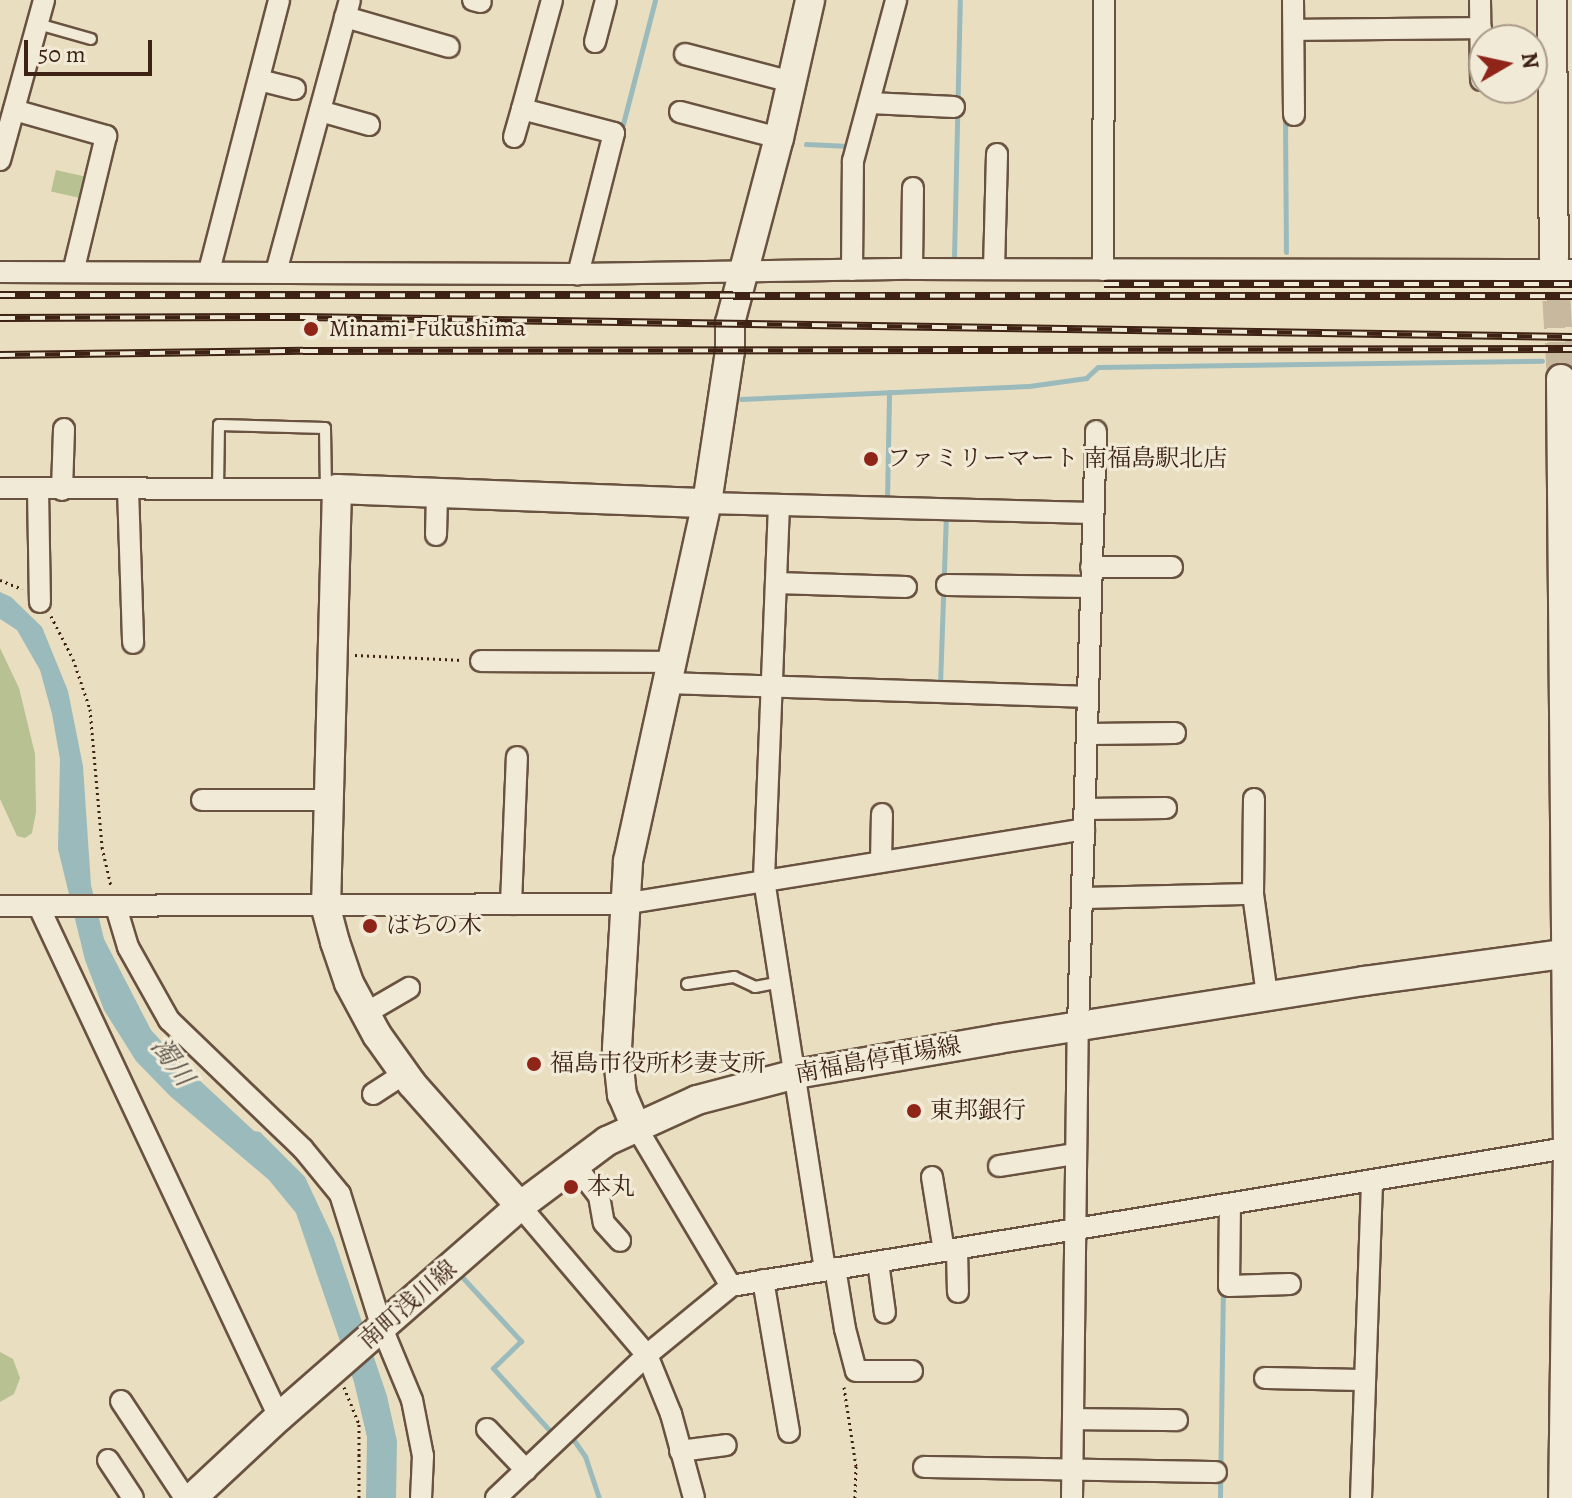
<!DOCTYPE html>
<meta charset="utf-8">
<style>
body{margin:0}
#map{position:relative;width:1572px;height:1498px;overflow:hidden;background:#eadec0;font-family:Alegreya,"Noto Serif JP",serif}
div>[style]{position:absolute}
.green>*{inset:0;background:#b7c192;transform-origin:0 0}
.water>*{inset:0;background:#9bbabc}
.stream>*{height:5px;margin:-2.5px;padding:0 2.5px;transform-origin:2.5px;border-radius:2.5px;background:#9bbabc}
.secondary-tunnel>*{height:28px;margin-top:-14px;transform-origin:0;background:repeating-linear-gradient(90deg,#c8b99e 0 28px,transparent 0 42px)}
.path>*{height:3px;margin-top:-1.5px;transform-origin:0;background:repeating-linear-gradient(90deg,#3e2315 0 2px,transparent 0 6px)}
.roads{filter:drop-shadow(2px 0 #695240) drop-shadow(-2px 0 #695240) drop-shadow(0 2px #695240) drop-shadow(0 -2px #695240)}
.lane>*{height:10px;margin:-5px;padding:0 5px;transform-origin:5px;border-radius:5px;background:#f1ead6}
.street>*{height:20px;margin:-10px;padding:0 10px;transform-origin:10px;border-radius:10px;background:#f1ead6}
.secondary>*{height:28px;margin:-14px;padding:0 14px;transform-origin:14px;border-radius:14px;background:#f1ead6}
.rail>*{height:8px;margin-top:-4px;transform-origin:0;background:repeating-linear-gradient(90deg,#f1ead6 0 15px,#3e2315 0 30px);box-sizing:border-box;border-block:2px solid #3e2315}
.dots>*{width:22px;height:22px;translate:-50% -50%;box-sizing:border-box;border:4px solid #f1ead6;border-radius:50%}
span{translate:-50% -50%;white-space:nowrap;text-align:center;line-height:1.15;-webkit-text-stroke:6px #f1ead6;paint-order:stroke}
.poi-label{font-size:24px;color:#3e2315}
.left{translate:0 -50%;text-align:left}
.street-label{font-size:24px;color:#3e2315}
.water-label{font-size:26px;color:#5a5047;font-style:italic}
.north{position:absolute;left:1468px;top:24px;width:80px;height:80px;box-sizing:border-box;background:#f1ead6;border:2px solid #a99a89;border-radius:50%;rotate:81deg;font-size:22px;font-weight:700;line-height:32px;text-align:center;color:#3e2315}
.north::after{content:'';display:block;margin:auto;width:28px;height:36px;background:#8f2418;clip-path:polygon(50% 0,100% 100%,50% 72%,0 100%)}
.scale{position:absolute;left:24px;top:40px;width:128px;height:36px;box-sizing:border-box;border:4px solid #3e2315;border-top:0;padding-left:10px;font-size:24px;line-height:28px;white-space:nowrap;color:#3e2315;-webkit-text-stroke:6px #f1ead6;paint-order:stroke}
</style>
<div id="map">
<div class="green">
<i style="left:56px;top:170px;width:35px;height:22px;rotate:13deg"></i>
<i style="clip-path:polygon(0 648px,19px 688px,35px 754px,36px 812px,32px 833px,25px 838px,17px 836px,0 799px)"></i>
<i style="clip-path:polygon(0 1352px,13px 1359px,20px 1378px,14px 1394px,0 1402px)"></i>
</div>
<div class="water">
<i style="clip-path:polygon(0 592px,11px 597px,42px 627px,68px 691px,83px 766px,91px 885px,104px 939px,151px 1030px,181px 1063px,254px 1131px,260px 1132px,305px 1177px,334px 1239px,387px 1396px,397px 1441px,396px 1498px,366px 1498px,367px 1437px,354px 1382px,296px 1213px,269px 1180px,170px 1096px,136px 1061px,104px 1010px,85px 960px,58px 849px,60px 759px,52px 714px,40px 670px,17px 630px,0 619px)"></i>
</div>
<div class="stream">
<i style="left:1285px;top:117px;width:135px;rotate:89.6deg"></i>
<i style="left:623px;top:124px;width:128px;rotate:-75.5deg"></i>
<i style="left:806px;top:144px;width:43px;rotate:2.7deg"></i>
<i style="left:849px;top:146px;width:3px;rotate:-72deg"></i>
<i style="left:954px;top:257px;width:257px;rotate:-88.7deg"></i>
<i style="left:741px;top:399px;width:288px;rotate:-2.6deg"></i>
<i style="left:1029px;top:386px;width:58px;rotate:-8deg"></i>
<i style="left:1086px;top:378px;width:16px;rotate:-43deg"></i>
<i style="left:1098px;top:367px;width:444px;rotate:-0.8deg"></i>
<i style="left:887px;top:500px;width:108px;rotate:-88.9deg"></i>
<i style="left:940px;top:685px;width:170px;rotate:-88deg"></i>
<i style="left:463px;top:1278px;width:86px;rotate:47.4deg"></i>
<i style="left:521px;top:1341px;width:39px;rotate:136deg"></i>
<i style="left:493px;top:1368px;width:86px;rotate:47.8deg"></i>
<i style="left:573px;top:1439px;width:21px;rotate:55deg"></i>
<i style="left:585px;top:1456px;width:44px;rotate:71.6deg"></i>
<i style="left:1220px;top:1498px;width:211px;rotate:-89.2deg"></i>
</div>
<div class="secondary-tunnel">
<i style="left:1554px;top:258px;width:121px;rotate:86.7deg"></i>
</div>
<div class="path">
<i style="left:0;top:580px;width:24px;rotate:22deg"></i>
<i style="left:51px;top:616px;width:48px;rotate:62.9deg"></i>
<i style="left:73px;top:659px;width:53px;rotate:71.2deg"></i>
<i style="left:90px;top:709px;width:139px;rotate:85deg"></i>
<i style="left:102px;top:847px;width:40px;rotate:77deg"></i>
<i style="left:355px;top:655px;width:108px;rotate:2.7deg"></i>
<i style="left:344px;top:1387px;width:40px;rotate:68deg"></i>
<i style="left:359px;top:1424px;width:74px;rotate:90deg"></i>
<i style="left:844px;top:1387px;width:80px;rotate:81.4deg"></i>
<i style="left:856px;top:1466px;width:32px;rotate:92deg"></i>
</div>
<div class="roads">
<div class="lane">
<i style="left:38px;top:24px;width:55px;rotate:15.8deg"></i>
<i style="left:218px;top:489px;width:64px;rotate:-89.1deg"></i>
<i style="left:219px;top:425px;width:106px;rotate:1.6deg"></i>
<i style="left:325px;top:428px;width:61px;rotate:89.1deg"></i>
<i style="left:687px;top:984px;width:48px;rotate:-8.5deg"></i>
<i style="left:734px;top:977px;width:23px;rotate:25deg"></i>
<i style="left:755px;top:987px;width:26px;rotate:-11deg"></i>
</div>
<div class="street">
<i style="left:473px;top:0;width:8px;rotate:14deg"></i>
<i style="left:552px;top:0;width:113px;rotate:105.4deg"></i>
<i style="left:522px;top:109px;width:95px;rotate:14.6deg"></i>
<i style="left:614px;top:133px;width:146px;rotate:104.3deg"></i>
<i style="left:1293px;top:0;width:115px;rotate:89.5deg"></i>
<i style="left:1480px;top:0;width:80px;rotate:89.3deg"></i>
<i style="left:345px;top:17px;width:108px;rotate:16.1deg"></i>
<i style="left:1294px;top:30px;width:187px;rotate:-0.6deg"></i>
<i style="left:595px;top:42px;width:43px;rotate:-75.3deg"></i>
<i style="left:685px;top:54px;width:111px;rotate:14.7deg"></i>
<i style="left:259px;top:80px;width:37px;rotate:14deg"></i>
<i style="left:870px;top:103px;width:84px;rotate:2.7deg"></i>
<i style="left:14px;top:110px;width:96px;rotate:15.8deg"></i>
<i style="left:106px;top:136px;width:140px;rotate:103.6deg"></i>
<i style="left:320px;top:111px;width:51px;rotate:15.9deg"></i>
<i style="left:680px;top:112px;width:102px;rotate:14.7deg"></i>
<i style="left:514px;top:137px;width:29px;rotate:-74deg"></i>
<i style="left:0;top:160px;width:166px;rotate:-74.6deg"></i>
<i style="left:912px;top:269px;width:81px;rotate:-89.3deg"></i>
<i style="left:994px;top:269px;width:115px;rotate:-88.5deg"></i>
<i style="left:852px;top:270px;width:109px;rotate:-89.5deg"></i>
<i style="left:853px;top:161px;width:167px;rotate:-75deg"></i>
<i style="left:1103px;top:270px;width:270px;rotate:-89.8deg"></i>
<i style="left:209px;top:271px;width:280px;rotate:-75.5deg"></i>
<i style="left:0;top:272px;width:578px;rotate:0.2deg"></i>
<i style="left:578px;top:274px;width:334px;rotate:-0.9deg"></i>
<i style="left:912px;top:269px;width:660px;rotate:0.09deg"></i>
<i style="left:276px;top:272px;width:282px;rotate:-74.8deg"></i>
<i style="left:0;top:488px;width:337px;rotate:0.2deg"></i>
<i style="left:128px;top:489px;width:154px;rotate:88.1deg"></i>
<i style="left:38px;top:490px;width:112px;rotate:89deg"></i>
<i style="left:62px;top:490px;width:61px;rotate:-88.1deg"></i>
<i style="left:707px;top:503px;width:385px;rotate:1.5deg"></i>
<i style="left:779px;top:505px;width:375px;rotate:92.3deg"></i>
<i style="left:764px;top:880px;width:395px;rotate:81.1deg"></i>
<i style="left:436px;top:535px;width:42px;rotate:-88.6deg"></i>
<i style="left:1091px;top:567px;width:81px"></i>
<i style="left:776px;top:583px;width:130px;rotate:1.8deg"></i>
<i style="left:947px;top:585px;width:143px;rotate:0.8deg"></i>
<i style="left:481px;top:661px;width:193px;rotate:0.3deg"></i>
<i style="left:669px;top:683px;width:419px;rotate:1.9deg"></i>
<i style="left:1088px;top:734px;width:87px;rotate:-0.7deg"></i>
<i style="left:1254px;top:799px;width:95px;rotate:90.6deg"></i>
<i style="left:1253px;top:894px;width:102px;rotate:82.1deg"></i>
<i style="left:202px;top:800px;width:126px"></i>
<i style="left:1085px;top:809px;width:81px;rotate:-0.7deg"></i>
<i style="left:881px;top:861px;width:47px;rotate:-88.8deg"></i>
<i style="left:1084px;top:898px;width:169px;rotate:-1.4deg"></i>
<i style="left:511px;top:904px;width:147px;rotate:-87.7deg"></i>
<i style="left:0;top:906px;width:623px;rotate:-0.18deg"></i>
<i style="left:623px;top:904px;width:467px;rotate:-9.2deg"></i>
<i style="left:39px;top:907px;width:564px;rotate:64.8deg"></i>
<i style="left:116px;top:907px;width:42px;rotate:73.3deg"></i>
<i style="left:128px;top:947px;width:84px;rotate:60.7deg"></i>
<i style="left:169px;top:1020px;width:186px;rotate:43.9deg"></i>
<i style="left:303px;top:1149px;width:58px;rotate:50.6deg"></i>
<i style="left:340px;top:1194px;width:140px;rotate:72.6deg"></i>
<i style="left:382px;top:1328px;width:78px;rotate:67.4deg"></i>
<i style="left:412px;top:1400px;width:57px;rotate:78.9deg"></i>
<i style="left:423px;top:1456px;width:42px;rotate:92.7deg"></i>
<i style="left:366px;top:1013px;width:50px;rotate:-30.2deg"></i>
<i style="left:373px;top:1094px;width:37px;rotate:-33deg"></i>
<i style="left:635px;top:1125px;width:187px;rotate:59.2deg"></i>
<i style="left:574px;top:1164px;width:41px;rotate:52deg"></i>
<i style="left:599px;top:1196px;width:27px;rotate:80deg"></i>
<i style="left:604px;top:1223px;width:24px;rotate:48deg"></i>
<i style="left:999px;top:1166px;width:77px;rotate:-9deg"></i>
<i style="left:932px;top:1177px;width:75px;rotate:80.8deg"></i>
<i style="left:1230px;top:1204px;width:82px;rotate:90.7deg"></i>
<i style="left:1229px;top:1286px;width:61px;rotate:-1.9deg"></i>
<i style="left:520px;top:1206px;width:196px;rotate:49.6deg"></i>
<i style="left:647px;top:1355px;width:64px;rotate:67.9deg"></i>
<i style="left:671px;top:1414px;width:87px;rotate:74.7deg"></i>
<i style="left:957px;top:1249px;width:43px;rotate:88.7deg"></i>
<i style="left:878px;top:1262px;width:51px;rotate:82.2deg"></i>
<i style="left:835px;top:1268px;width:62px;rotate:80.7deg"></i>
<i style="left:845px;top:1329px;width:43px;rotate:75.3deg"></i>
<i style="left:856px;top:1371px;width:56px"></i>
<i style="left:763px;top:1280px;width:154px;rotate:80.3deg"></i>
<i style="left:1265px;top:1378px;width:98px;rotate:1.2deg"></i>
<i style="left:121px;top:1401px;width:116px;rotate:56.6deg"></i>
<i style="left:1073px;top:1419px;width:104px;rotate:0.6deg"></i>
<i style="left:487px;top:1429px;width:57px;rotate:46.4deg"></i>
<i style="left:680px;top:1451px;width:46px;rotate:-7.4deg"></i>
<i style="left:108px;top:1460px;width:45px;rotate:56.7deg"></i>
<i style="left:924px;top:1467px;width:292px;rotate:1deg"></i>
<i style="left:496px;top:1498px;width:208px;rotate:-43.4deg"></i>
<i style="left:647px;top:1355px;width:109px;rotate:-39.4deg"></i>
<i style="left:731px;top:1286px;width:852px;rotate:-9.38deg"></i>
<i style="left:1072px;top:1498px;width:472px;rotate:-89.3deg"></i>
<i style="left:1078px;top:1026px;width:595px;rotate:-88.27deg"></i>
<i style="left:1361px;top:1498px;width:318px;rotate:-88deg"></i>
</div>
<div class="secondary">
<i style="left:1552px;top:0;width:258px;rotate:89.6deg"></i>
<i style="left:1561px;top:379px;width:769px;rotate:89.48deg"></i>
<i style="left:1568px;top:1148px;width:350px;rotate:90.8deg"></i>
<i style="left:635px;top:1125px;width:33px;rotate:-113deg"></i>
<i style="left:622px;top:1095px;width:47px;rotate:-96.1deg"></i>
<i style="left:617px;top:1048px;width:187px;rotate:-86.6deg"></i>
<i style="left:628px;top:861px;width:367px;rotate:-77.6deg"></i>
<i style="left:707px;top:503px;width:154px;rotate:-81.4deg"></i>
<i style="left:730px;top:351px;width:28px;rotate:-90deg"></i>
<i style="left:730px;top:323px;width:191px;rotate:-75.2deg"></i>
<i style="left:779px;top:138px;width:141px;rotate:-77.3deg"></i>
<i style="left:520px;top:1206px;width:163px;rotate:-131.5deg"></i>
<i style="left:412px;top:1084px;width:60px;rotate:-125.5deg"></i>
<i style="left:377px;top:1035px;width:59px;rotate:-118.3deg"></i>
<i style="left:349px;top:983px;width:43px;rotate:-108.9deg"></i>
<i style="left:335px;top:942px;width:35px;rotate:-105deg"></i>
<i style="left:326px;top:908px;width:419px;rotate:-88.5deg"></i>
<i style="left:337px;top:489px;width:370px;rotate:2.2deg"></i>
<i style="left:192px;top:1498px;width:119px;rotate:-43deg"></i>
<i style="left:279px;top:1417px;width:320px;rotate:-41.2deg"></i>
<i style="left:520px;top:1206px;width:109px;rotate:-36.8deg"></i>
<i style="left:607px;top:1141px;width:99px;rotate:-24.5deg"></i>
<i style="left:697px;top:1100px;width:102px;rotate:-14.7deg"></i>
<i style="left:796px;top:1074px;width:205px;rotate:-9.8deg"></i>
<i style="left:998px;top:1039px;width:371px;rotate:-9deg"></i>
<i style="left:1364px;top:981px;width:210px;rotate:-7.7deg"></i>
</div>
</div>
<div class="rail">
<i style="left:1104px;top:284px;width:468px"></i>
<i style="left:0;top:295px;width:1572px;rotate:0.04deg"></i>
<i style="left:0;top:318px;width:302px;rotate:-0.2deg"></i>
<i style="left:302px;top:317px;width:1270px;rotate:0.9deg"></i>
<i style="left:0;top:355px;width:303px;rotate:-0.8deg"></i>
<i style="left:303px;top:351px;width:1269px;rotate:-0.09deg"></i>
</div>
<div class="dots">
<i style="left:311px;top:329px;background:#8f2418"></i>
<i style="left:871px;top:459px;background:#8f2418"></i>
<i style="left:370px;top:926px;background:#8f2418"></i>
<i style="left:534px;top:1064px;background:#8f2418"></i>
<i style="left:914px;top:1111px;background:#8f2418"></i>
<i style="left:571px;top:1187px;background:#8f2418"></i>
</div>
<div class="poi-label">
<span class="left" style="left:329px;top:329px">Minami-Fukushima</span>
<span class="left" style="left:887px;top:459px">ファミリーマート 南福島駅北店</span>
<span class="left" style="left:386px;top:926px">はちの木</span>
<span class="left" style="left:550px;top:1064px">福島市役所杉妻支所</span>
<span class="left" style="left:930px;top:1111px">東邦銀行</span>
<span class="left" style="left:587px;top:1187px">本丸</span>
</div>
<div class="street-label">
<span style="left:878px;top:1060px;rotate:-10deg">南福島停車場線</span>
<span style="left:408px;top:1305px;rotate:-41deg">南町浅川線</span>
</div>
<div class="water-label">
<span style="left:172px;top:1062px;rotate:54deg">濁川</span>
</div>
<div class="north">N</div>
<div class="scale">50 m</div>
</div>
